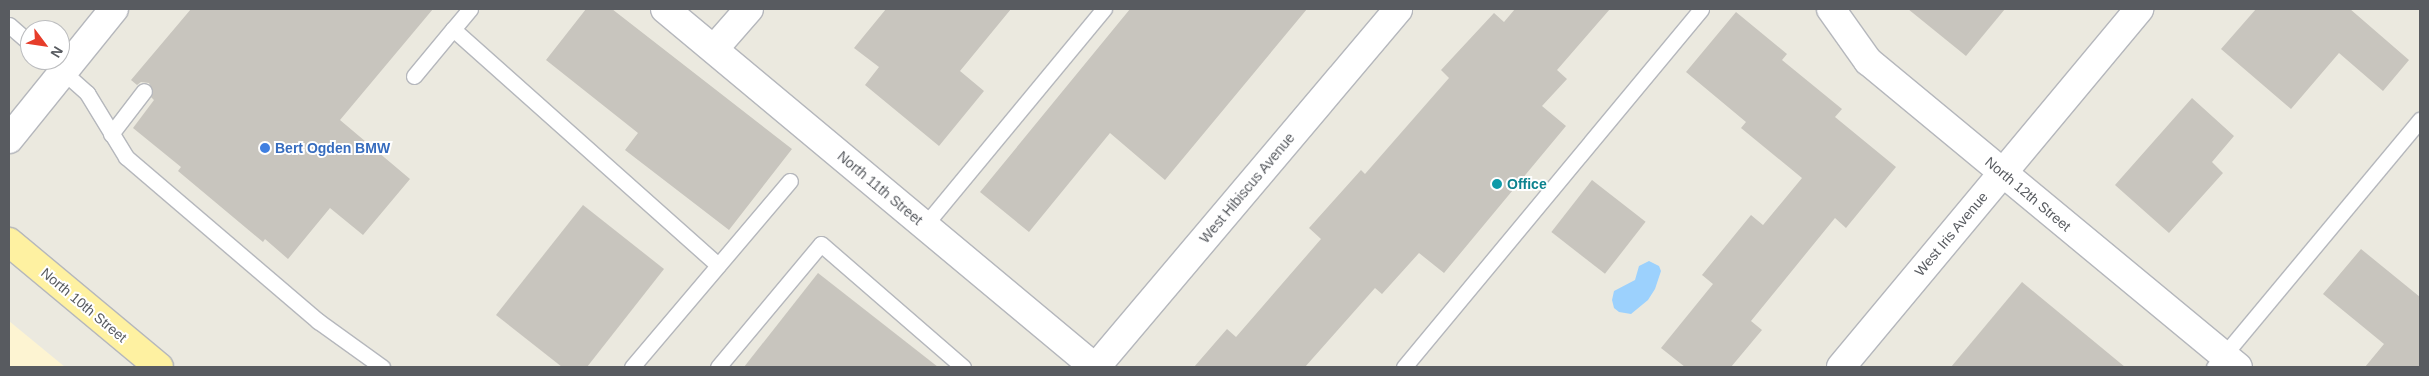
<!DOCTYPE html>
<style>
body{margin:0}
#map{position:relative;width:2429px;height:376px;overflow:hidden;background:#ebe9df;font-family:Arial,sans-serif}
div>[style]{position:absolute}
.commercial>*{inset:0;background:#fdf4d2}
.water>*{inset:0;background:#9cd1fd}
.building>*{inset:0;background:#c8c5be;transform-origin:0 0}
.roads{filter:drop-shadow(1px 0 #b5b7bc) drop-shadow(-1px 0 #b5b7bc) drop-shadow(0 1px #b5b7bc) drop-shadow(0 -1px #b5b7bc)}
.service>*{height:15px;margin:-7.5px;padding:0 7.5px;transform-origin:7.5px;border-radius:7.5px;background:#fff}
.minor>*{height:28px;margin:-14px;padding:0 14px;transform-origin:14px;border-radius:14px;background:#fff}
.tertiary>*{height:28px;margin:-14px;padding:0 14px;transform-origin:14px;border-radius:14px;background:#fff}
.primary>*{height:28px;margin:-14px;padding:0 14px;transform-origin:14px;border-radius:14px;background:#fef1a1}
.dots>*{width:14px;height:14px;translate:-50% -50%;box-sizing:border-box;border:2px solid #fff;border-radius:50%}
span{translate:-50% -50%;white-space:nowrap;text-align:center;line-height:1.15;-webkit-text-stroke:4px #fff;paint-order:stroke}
.shop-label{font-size:14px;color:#366cbe;font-weight:700}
.left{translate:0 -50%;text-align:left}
.culture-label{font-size:14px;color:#0d838f;font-weight:700}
.street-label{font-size:14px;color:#585b60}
.frame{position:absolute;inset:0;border:10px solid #585b60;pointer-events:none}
.north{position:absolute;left:20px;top:20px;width:50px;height:50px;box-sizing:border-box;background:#fff;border:1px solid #bcbdbf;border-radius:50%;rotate:121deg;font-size:14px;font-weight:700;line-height:20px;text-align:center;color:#585b60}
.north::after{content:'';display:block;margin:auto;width:18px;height:22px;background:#e63d2a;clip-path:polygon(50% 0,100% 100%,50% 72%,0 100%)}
</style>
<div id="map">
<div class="commercial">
<i style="clip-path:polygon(9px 321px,65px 367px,9px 367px)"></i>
</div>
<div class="water">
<i style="clip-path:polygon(1649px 261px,1659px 266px,1661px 271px,1655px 289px,1648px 300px,1631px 314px,1619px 312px,1614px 308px,1612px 300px,1614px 291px,1635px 280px,1639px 266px)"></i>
</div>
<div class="building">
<i style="clip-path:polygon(191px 9px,433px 9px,340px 120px,410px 179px,363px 235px,330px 208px,288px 259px,265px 239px,263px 242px,178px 171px,181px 167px,133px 128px,154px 100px,151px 97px,153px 92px,149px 83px,141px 82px,137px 85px,131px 80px)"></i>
<i style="clip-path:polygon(586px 9px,612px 9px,792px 149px,729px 230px,625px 150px,638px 133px,546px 60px)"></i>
<i style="clip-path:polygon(886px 9px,1011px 9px,960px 71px,984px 91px,939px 146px,865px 85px,879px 67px,854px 48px)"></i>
<i style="clip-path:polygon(1130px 9px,1307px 9px,1165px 180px,1110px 133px,1029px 232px,980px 192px)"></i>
<i style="clip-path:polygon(1515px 9px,1610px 9px,1557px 70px,1567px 79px,1542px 106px,1566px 126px,1444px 273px,1419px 253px,1382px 294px,1375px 288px,1305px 367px,1194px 367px,1227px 329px,1236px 337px,1321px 239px,1309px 228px,1361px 170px,1365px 174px,1449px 78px,1441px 70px,1494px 13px,1504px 22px)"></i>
<i style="clip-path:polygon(1908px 9px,2005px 9px,1966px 56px)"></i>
<i style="clip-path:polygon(2256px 9px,2350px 9px,2409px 60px,2383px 91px,2339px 53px,2291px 109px,2221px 49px)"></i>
<i style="clip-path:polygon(1736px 12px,1787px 54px,1782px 60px,1842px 109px,1835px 117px,1896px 167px,1846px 228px,1835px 218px,1751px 321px,1762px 330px,1731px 367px,1685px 367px,1661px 348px,1713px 284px,1702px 275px,1751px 215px,1763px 225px,1802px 178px,1741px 128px,1746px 122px,1686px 72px)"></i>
<i style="clip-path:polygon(2192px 98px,2234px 136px,2212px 162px,2223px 173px,2169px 233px,2115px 185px)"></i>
<i style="left:1592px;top:180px;width:68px;height:66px;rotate:38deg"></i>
<i style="clip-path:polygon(583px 205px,664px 269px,587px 367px,562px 367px,496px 315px)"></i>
<i style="clip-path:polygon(2361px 249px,2420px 297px,2420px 367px,2365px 367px,2384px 344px,2323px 294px)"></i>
<i style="clip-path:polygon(818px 273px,938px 367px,744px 367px)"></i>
<i style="clip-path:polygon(2022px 282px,2125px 367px,1951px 367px)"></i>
</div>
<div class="roads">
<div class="service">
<i style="left:470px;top:9px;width:26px;rotate:130deg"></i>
<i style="left:453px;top:29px;width:355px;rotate:41.7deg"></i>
<i style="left:9px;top:25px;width:28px;rotate:41deg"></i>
<i style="left:50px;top:60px;width:50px;rotate:41.7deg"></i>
<i style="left:87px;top:93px;width:75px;rotate:58.6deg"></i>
<i style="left:126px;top:157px;width:253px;rotate:40.5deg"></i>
<i style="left:318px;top:321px;width:79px;rotate:35.7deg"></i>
<i style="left:414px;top:76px;width:61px;rotate:-50.3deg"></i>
<i style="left:111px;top:134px;width:54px;rotate:-52.5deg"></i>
<i style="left:925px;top:225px;width:281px;rotate:-50.4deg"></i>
<i style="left:632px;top:367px;width:244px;rotate:-49.7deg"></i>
<i style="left:718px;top:367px;width:160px;rotate:-50.1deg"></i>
<i style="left:821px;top:244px;width:188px;rotate:40.9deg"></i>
<i style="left:1404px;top:367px;width:465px;rotate:-50.3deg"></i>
<i style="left:2214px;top:367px;width:322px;rotate:-50.2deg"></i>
</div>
<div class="minor">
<i style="left:665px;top:9px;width:559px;rotate:39.84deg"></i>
<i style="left:1831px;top:9px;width:64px;rotate:54.6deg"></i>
<i style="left:1868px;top:61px;width:480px;rotate:39.6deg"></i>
<i style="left:714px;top:49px;width:53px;rotate:-48.8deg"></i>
<i style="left:1096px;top:367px;width:468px;rotate:-49.8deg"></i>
<i style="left:1841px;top:367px;width:466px;rotate:-50.2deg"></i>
</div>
<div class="tertiary">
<i style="left:9px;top:139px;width:167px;rotate:-51.1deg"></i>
</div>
<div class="primary">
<i style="left:9px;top:242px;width:195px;rotate:39.8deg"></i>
</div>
</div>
<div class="dots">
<i style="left:265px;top:148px;background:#3f7fe0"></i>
<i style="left:1497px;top:184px;background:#0f9aa8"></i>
</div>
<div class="shop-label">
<span class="left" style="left:275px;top:148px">Bert Ogden BMW</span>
</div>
<div class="culture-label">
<span class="left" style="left:1507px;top:184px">Office</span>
</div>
<div class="street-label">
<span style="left:880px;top:188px;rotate:40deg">North 11th Street</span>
<span style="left:1247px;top:188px;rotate:-50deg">West Hibiscus Avenue</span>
<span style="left:2028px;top:194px;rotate:40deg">North 12th Street</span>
<span style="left:1951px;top:234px;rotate:-50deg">West Iris Avenue</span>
<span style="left:84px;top:305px;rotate:40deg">North 10th Street</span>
</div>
<div class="frame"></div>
<div class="north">N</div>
</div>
